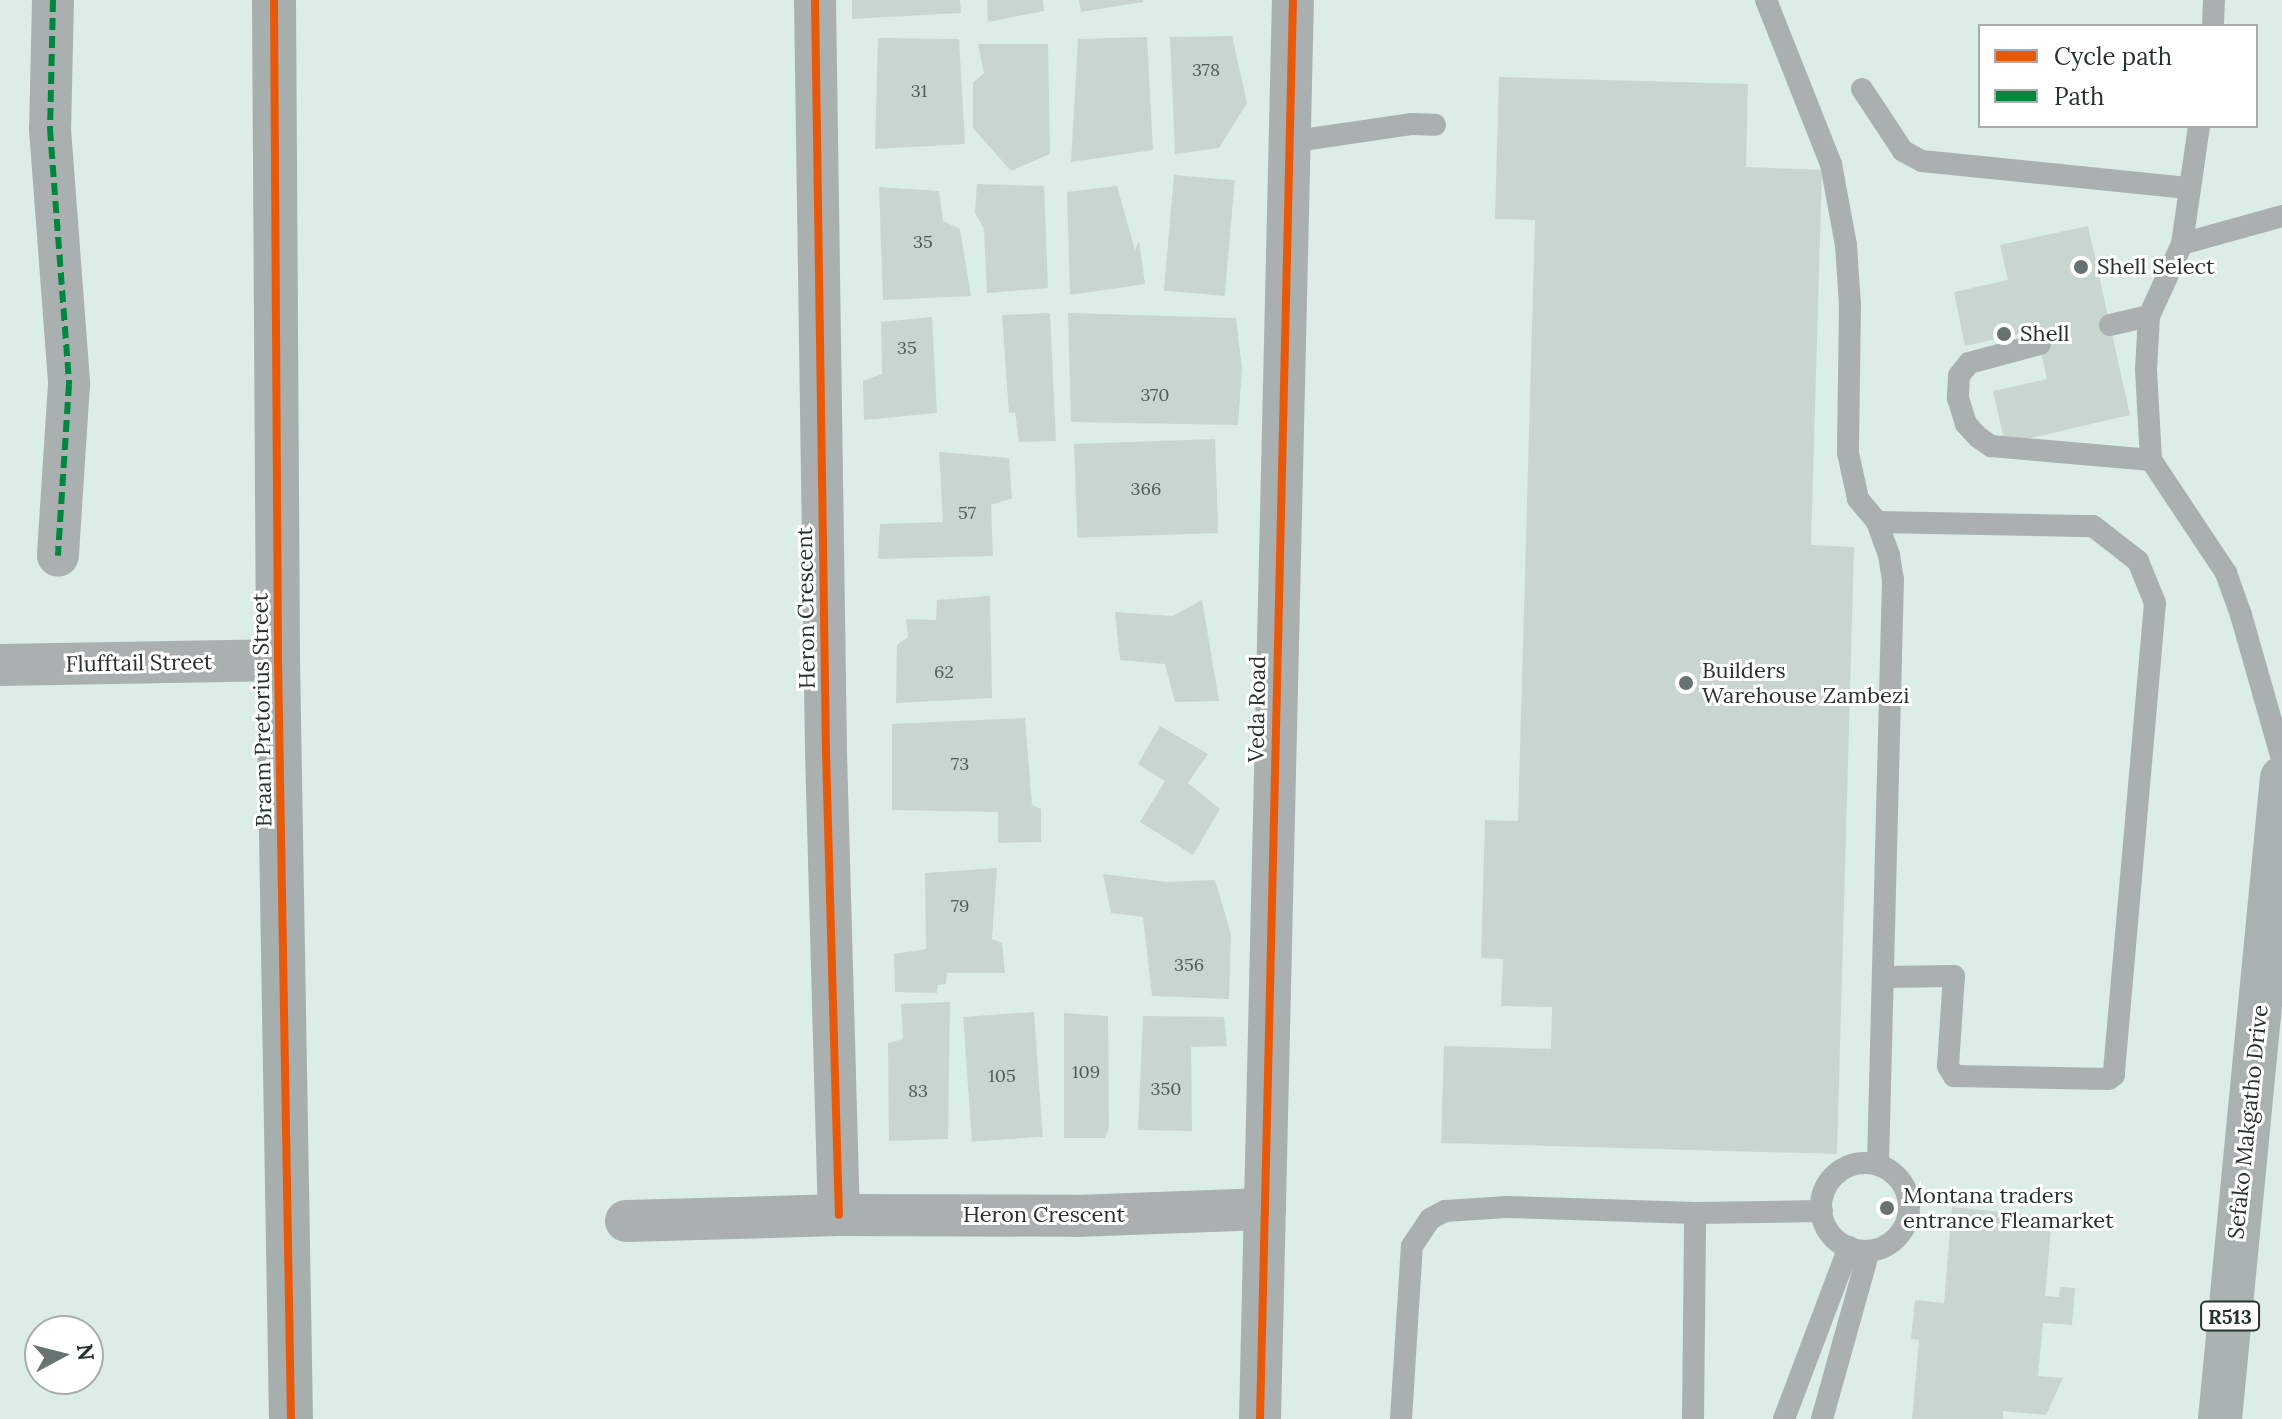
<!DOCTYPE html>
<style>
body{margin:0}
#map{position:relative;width:2282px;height:1419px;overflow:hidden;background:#dcede8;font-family:Lora,serif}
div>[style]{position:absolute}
.building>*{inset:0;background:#c9d5cf;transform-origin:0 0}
.lane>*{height:22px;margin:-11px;padding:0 11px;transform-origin:11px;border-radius:11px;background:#aab0b0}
.lane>.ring{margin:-11px;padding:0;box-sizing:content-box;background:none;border:22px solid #aab0b0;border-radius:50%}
.street>*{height:42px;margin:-21px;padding:0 21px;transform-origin:21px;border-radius:21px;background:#aab0b0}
.secondary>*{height:44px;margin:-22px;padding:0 22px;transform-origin:22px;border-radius:22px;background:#a6afae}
.primary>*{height:44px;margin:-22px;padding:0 22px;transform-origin:22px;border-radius:22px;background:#a9b2b1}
.quiet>*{height:6px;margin-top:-3px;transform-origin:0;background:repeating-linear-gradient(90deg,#00873e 0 12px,transparent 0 18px)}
.cycleway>*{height:8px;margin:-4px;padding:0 4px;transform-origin:4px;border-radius:4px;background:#e8590c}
.dots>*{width:22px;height:22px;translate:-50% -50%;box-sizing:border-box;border:4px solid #fff;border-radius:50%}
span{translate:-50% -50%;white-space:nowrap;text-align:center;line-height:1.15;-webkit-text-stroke:6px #fff;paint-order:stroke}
.number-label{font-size:18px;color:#505c58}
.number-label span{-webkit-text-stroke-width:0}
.shield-label span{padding:2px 6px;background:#fff;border:2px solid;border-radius:6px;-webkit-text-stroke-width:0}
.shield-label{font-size:20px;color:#26322f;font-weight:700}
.poi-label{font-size:22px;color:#26322f}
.left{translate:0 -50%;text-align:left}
.street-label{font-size:22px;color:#26322f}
.legend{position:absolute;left:1978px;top:24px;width:280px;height:104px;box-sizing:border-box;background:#fff;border:2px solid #a8adac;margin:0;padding:10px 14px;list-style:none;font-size:24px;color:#26322f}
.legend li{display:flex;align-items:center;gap:16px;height:40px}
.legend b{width:40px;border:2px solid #a8adac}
.north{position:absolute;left:24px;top:1315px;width:80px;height:80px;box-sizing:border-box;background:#fff;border:2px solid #a8adac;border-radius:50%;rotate:83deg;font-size:22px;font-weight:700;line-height:32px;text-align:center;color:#26322f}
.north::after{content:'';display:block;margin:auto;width:28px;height:36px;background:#667370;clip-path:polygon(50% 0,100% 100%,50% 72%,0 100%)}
</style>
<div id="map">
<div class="building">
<i style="clip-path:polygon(852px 0,960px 0,961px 13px,852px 19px)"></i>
<i style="clip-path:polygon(987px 0,1043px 0,1044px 11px,988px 22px)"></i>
<i style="clip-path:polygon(1079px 0,1143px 0,1143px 2px,1081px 12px)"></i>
<i style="clip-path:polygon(1232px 36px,1247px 103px,1219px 148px,1175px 154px,1170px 37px)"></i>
<i style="clip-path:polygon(1147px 37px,1153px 150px,1071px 162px,1078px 39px)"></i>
<i style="clip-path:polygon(878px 38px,959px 39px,965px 144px,875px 149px)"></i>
<i style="clip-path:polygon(978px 44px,1048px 44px,1050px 154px,1011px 171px,973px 128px,973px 83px,984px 73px)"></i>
<i style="clip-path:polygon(1499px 77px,1748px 84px,1746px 167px,1822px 170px,1811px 545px,1854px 547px,1837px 1154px,1441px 1143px,1444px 1046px,1551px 1049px,1552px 1007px,1501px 1006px,1503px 959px,1481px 958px,1485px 820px,1518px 821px,1535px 220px,1495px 219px)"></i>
<i style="left:1174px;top:175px;width:61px;height:116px;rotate:5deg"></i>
<i style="clip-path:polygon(977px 184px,1044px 186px,1048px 288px,987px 293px,984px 229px,975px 213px)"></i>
<i style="clip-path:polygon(1117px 186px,1135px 250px,1139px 241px,1145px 284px,1070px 295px,1067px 192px)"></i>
<i style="clip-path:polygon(879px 187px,939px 191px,943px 221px,960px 229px,971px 296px,883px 300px)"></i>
<i style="clip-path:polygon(2088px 226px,2130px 415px,2005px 444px,1993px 391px,2047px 379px,2036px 330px,1965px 346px,1954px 292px,2008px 280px,2000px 245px)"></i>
<i style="clip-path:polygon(1050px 313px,1056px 441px,1019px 442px,1015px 412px,1009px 413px,1002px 315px)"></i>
<i style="clip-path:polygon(1068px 313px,1236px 318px,1242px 368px,1238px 425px,1071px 422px)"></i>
<i style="clip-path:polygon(932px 317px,937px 413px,864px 420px,863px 381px,882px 374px,881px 322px)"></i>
<i style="left:1215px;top:439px;width:94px;height:141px;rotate:88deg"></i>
<i style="clip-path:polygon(939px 452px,1009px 458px,1012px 498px,991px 505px,993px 556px,878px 559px,880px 524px,943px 522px)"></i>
<i style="clip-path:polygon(990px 596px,992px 698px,896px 703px,897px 645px,908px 637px,906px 619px,936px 620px,937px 600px)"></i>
<i style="clip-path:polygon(1202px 600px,1219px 701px,1175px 702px,1165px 664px,1120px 660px,1115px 612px,1173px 616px)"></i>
<i style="clip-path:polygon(1025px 718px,1032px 805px,1041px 809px,1041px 842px,998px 843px,998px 812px,892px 810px,892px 724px)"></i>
<i style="clip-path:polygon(1160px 726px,1208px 754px,1188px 783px,1220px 809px,1193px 855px,1140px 822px,1165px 781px,1138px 764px)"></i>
<i style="clip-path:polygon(997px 868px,992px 939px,1002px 943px,1005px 973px,947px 973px,946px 984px,938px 985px,937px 993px,895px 992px,894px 954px,926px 949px,925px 873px)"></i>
<i style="clip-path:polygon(1103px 874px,1167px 882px,1215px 880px,1231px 934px,1229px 999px,1152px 996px,1143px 917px,1111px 913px)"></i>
<i style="clip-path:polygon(950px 1002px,948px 1139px,889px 1141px,888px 1043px,903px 1039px,901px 1004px)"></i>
<i style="left:1034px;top:1012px;width:125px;height:71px;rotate:86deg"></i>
<i style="clip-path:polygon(1064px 1013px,1108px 1016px,1109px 1128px,1105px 1138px,1064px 1138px)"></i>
<i style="clip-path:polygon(1143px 1016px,1224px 1017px,1227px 1046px,1191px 1047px,1192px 1131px,1138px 1130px)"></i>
<i style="clip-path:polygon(1952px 1207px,2052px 1217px,2045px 1296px,2059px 1297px,2060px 1287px,2075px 1288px,2072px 1325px,2043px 1323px,2038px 1376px,2063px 1378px,2046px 1415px,2003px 1411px,2003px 1419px,1912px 1419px,1919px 1340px,1911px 1339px,1915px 1300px,1944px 1303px)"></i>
</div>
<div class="lane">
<i style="left:1766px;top:0;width:176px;rotate:68.4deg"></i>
<i style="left:1831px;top:164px;width:82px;rotate:79.5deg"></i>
<i style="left:1846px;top:245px;width:60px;rotate:86.2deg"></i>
<i style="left:1850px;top:305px;width:148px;rotate:90.8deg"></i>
<i style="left:1848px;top:453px;width:47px;rotate:77.7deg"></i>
<i style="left:1858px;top:499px;width:30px;rotate:50deg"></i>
<i style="left:1877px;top:522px;width:35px;rotate:70deg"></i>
<i style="left:1889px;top:555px;width:24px;rotate:81deg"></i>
<i style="left:1893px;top:579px;width:585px;rotate:91.47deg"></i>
<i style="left:2213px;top:26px;width:26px;rotate:-88deg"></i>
<i style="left:1862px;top:89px;width:74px;rotate:56.5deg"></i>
<i style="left:1903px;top:151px;width:21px;rotate:28deg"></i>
<i style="left:1922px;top:161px;width:269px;rotate:5.8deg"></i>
<i style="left:1289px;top:142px;width:123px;rotate:-8.4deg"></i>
<i style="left:1411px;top:124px;width:24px;rotate:2deg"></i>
<i style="left:2282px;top:216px;width:104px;rotate:164.4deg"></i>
<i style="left:2182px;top:244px;width:79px;rotate:114.6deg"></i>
<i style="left:2149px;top:316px;width:54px;rotate:93.2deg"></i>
<i style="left:2146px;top:370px;width:90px;rotate:86.8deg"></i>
<i style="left:2151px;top:460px;width:136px;rotate:56.4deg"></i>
<i style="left:2226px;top:573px;width:45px;rotate:70.3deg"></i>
<i style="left:2241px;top:615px;width:150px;rotate:74.1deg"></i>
<i style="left:2182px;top:244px;width:119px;rotate:-81.8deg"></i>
<i style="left:2110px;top:325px;width:40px;rotate:-13deg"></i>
<i style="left:2040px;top:344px;width:73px;rotate:165deg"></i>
<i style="left:1969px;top:363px;width:16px;rotate:128deg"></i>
<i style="left:1959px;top:376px;width:22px;rotate:93deg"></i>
<i style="left:1958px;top:398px;width:27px;rotate:73deg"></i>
<i style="left:1966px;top:424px;width:18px;rotate:47deg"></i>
<i style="left:1978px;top:437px;width:16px;rotate:35deg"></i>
<i style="left:1991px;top:446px;width:161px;rotate:5deg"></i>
<i style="left:1877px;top:522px;width:216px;rotate:1.1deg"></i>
<i style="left:2093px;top:526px;width:57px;rotate:37.9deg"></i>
<i style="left:2138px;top:561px;width:45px;rotate:68deg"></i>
<i style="left:2155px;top:603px;width:474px;rotate:95deg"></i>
<i style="left:2114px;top:1075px;width:6px;rotate:141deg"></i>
<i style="left:2109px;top:1079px;width:155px;rotate:-178.9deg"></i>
<i style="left:1954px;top:1076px;width:12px;rotate:-121deg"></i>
<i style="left:1948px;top:1066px;width:90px;rotate:-86.2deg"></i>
<i style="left:1954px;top:976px;width:71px;rotate:179.2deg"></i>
<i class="ring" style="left:1821px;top:1163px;width:66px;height:66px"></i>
<i style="left:1401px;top:1419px;width:173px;rotate:-86.4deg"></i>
<i style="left:1412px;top:1246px;width:32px;rotate:-56deg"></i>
<i style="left:1430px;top:1219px;width:17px;rotate:-28deg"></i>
<i style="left:1445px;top:1211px;width:62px;rotate:-3.7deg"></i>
<i style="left:1507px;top:1207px;width:188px;rotate:1.8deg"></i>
<i style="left:1695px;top:1213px;width:127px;rotate:-0.9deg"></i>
<i style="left:1693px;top:1419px;width:206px;rotate:-89.4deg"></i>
<i style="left:1784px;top:1419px;width:184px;rotate:-69.3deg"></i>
<i style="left:1822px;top:1419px;width:174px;rotate:-74.4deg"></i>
</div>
<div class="street">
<i style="left:53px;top:0;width:129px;rotate:91.3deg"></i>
<i style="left:50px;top:129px;width:256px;rotate:85.7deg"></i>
<i style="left:69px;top:384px;width:172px;rotate:93.7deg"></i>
<i style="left:815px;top:0;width:753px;rotate:89.16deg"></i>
<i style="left:826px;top:753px;width:462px;rotate:88.4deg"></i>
<i style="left:0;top:665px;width:278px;rotate:-1deg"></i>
<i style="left:626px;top:1221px;width:213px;rotate:-1.6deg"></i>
<i style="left:839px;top:1215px;width:237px;rotate:0.2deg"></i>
<i style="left:1076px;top:1216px;width:189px;rotate:-2.1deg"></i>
<i style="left:1260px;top:1419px;width:1419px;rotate:-88.67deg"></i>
</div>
<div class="secondary">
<i style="left:274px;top:0;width:660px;rotate:89.65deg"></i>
<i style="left:278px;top:660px;width:759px;rotate:89.02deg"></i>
</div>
<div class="primary">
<i style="left:2220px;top:1419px;width:644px;rotate:-84.48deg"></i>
</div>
<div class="quiet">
<i style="left:53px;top:0;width:129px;rotate:91.3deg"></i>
<i style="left:50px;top:129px;width:256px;rotate:85.7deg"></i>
<i style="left:69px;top:384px;width:172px;rotate:93.7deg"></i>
</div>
<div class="cycleway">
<i style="left:274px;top:0;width:660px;rotate:89.65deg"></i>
<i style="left:278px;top:660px;width:759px;rotate:89.02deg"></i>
<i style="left:815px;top:0;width:753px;rotate:89.16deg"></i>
<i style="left:826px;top:753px;width:462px;rotate:88.4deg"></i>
<i style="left:1260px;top:1419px;width:1419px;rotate:-88.67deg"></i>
</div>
<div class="dots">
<i style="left:2081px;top:267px;background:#667370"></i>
<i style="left:2004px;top:334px;background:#667370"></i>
<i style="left:1686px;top:683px;background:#667370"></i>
<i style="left:1887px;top:1208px;background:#667370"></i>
</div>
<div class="number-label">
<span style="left:1206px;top:70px">378</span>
<span style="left:919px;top:91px">31</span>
<span style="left:923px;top:242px">35</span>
<span style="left:907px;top:348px">35</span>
<span style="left:1155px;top:395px">370</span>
<span style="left:1146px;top:489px">366</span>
<span style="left:967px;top:513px">57</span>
<span style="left:944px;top:672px">62</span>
<span style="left:960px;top:764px">73</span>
<span style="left:960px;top:906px">79</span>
<span style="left:1189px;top:965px">356</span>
<span style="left:1086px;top:1072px">109</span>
<span style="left:1002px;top:1076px">105</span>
<span style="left:1166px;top:1089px">350</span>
<span style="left:918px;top:1091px">83</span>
</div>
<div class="shield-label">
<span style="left:2230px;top:1316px">R513</span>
</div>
<div class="poi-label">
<span class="left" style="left:2097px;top:267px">Shell Select</span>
<span class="left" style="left:2020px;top:334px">Shell</span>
<span class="left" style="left:1702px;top:683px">Builders<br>Warehouse Zambezi</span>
<span class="left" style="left:1903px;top:1208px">Montana traders<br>entrance Fleamarket</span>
</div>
<div class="street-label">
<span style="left:806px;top:608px;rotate:-91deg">Heron Crescent</span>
<span style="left:139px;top:663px;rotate:-1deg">Flufftail Street</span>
<span style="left:1257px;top:709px;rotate:-89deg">Veda Road</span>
<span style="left:262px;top:710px;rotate:-91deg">Braam Pretorius Street</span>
<span style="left:2248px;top:1122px;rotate:-84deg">Sefako Makgatho Drive</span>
<span style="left:1044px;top:1215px">Heron Crescent</span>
</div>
<ul class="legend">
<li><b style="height:10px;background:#e8590c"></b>Cycle path</li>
<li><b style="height:10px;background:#00873e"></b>Path</li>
</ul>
<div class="north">N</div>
</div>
